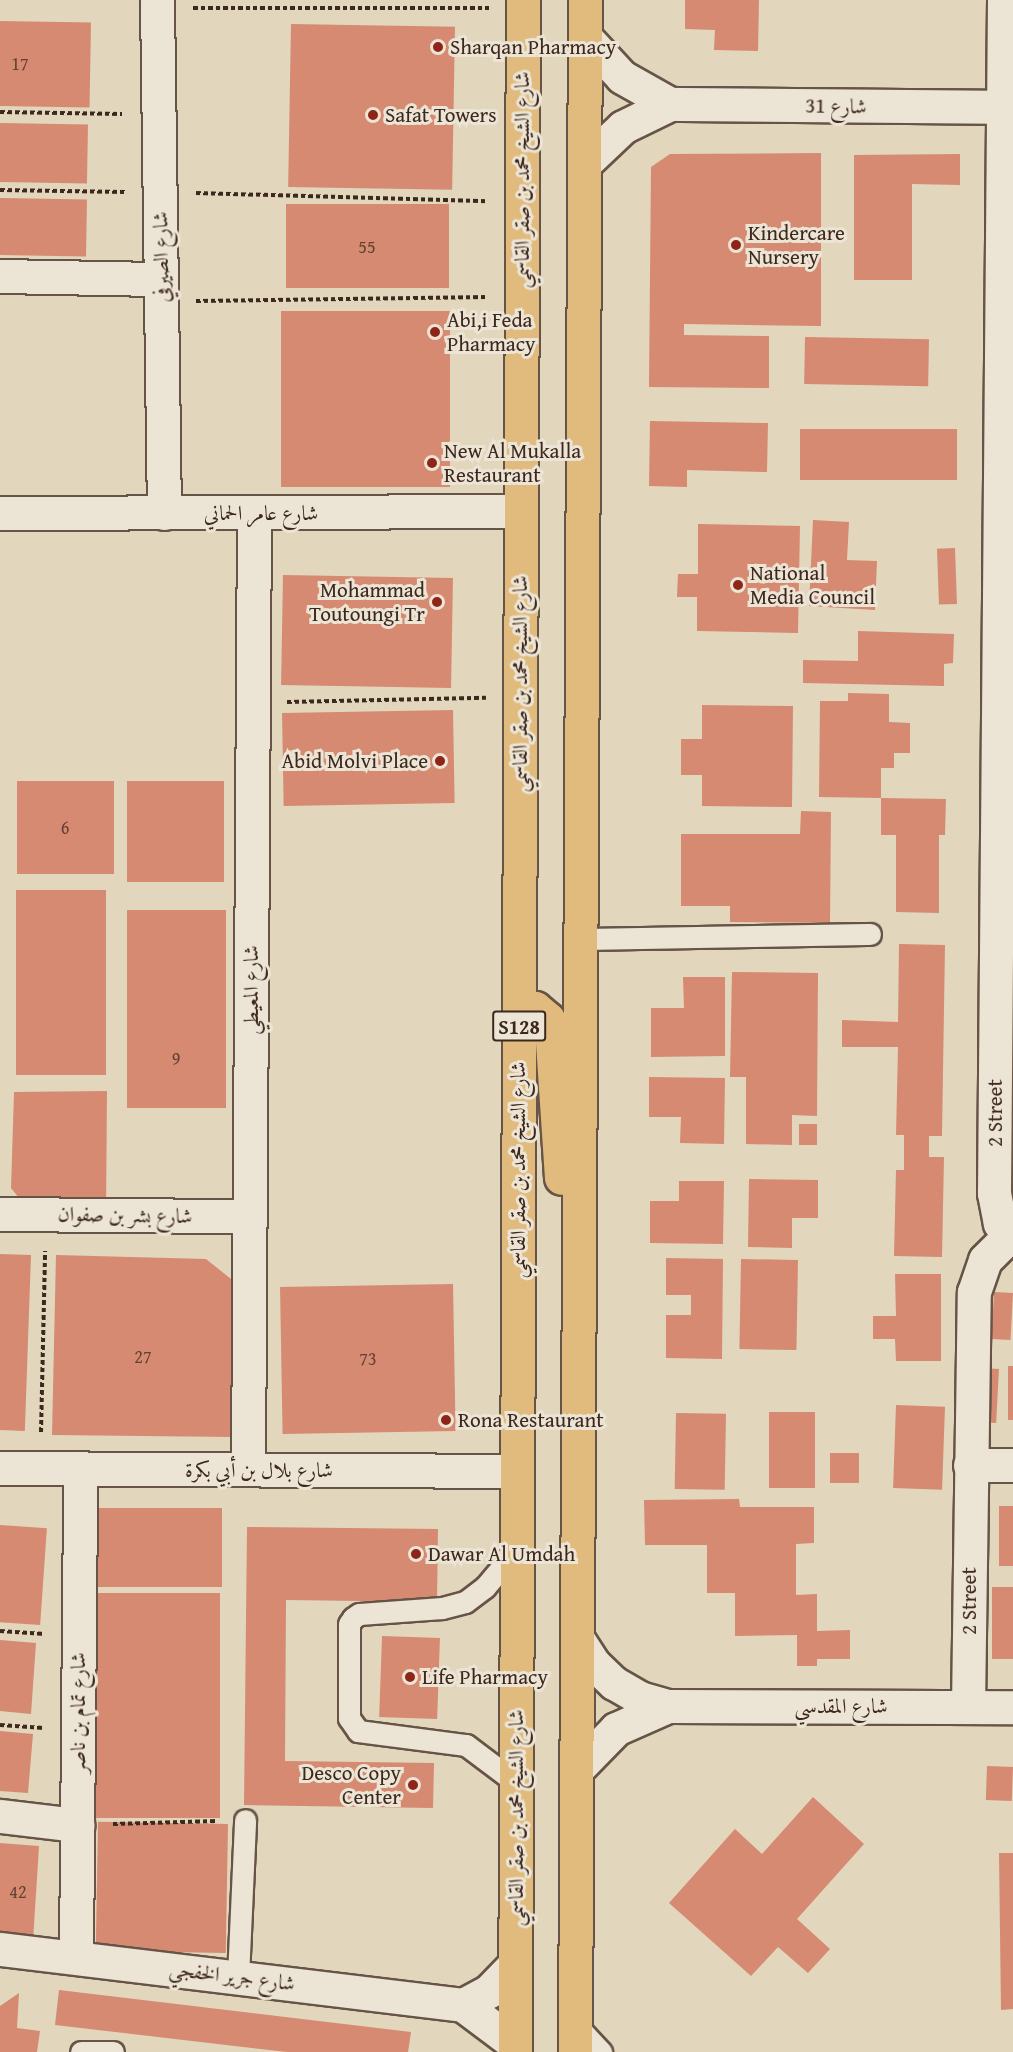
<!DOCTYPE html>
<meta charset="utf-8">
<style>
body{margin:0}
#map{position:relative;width:1013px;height:2052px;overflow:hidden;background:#e2d6bd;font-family:"Gentium Book Plus",Amiri,serif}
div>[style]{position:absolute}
.building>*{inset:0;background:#d58a71;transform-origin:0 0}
.path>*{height:4px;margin-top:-2px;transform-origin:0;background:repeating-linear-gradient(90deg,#3d281e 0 4.5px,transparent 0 7.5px)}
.roads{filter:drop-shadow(2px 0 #665446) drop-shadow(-2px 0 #665446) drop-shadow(0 2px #665446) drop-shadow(0 -2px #665446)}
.lane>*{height:21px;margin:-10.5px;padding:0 10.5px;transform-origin:10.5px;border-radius:10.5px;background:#ece4d4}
.street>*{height:33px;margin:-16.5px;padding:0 16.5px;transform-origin:16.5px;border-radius:16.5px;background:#ece4d4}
.primary>*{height:33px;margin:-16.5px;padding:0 16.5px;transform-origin:16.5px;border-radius:16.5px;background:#e1bb7e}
.dots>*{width:16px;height:16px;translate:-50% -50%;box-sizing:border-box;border:3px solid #ece4d4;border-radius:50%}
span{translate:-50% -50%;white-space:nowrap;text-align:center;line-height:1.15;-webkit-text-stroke:6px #ece4d4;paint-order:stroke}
.number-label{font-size:18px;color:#634033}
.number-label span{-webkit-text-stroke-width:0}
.shield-label span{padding:2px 4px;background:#ece4d4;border:2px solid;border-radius:4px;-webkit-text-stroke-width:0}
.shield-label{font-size:20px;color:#3d281e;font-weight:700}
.poi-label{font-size:21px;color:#3d281e}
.left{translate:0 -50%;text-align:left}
.right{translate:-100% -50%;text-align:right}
.street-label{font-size:21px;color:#3d281e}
</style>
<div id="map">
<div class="building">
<i style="clip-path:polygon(685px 0,759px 0,758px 51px,714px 50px,715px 30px,685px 29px)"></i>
<i style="left:0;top:21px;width:91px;height:85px;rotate:1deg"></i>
<i style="left:291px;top:24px;width:164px;height:163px;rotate:1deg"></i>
<i style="left:0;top:123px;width:88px;height:59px;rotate:1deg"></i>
<i style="clip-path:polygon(821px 153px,821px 326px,684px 324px,684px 335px,769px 336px,769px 388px,649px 387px,651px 167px,670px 154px)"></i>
<i style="clip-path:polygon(960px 154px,960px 185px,912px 184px,912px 280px,854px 280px,854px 155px)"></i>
<i style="left:0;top:198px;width:87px;height:57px;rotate:1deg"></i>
<i style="left:286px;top:204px;width:163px;height:84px"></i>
<i style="left:281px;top:311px;width:169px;height:176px"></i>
<i style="left:805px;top:337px;width:124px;height:47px;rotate:1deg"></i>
<i style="clip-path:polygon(650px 421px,768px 423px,767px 472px,687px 470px,687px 487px,649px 486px)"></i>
<i style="left:800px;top:429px;width:157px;height:51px"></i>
<i style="clip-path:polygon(813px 520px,849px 522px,847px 560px,877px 561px,875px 610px,809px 606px)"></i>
<i style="clip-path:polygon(698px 524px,800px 526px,798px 633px,697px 631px,697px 597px,677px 597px,678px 574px,698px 574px)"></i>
<i style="left:955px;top:548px;width:56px;height:18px;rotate:88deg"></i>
<i style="left:283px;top:575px;width:170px;height:110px;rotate:1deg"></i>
<i style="clip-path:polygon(858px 631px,954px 634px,953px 663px,944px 664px,944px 686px,803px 683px,803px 660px,858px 661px)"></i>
<i style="clip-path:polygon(848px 693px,889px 694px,889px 722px,910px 723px,910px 753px,894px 753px,894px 768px,881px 768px,881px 798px,819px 797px,820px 701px,848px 701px)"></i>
<i style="clip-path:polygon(702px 705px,793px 706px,792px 807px,702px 806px,702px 775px,681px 775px,681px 739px,702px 739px)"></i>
<i style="left:453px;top:710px;width:93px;height:171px;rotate:89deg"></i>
<i style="left:17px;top:781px;width:97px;height:93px"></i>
<i style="left:127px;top:781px;width:97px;height:101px"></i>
<i style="clip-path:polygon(881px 798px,946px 799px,945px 835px,939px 835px,939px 913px,896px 912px,896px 835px,881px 835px)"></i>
<i style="clip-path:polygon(801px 811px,831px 812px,830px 923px,730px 922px,730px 906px,681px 906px,681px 834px,800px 834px)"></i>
<i style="left:16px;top:890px;width:90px;height:185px"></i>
<i style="left:127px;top:910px;width:99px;height:198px"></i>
<i style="clip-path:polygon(899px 944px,945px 945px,942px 1136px,929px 1136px,929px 1157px,944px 1157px,942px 1257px,894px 1256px,896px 1170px,904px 1170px,904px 1135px,896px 1135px,898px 1047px,842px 1047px,842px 1020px,898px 1022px)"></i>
<i style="clip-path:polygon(732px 972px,818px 973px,817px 1116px,792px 1115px,792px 1145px,746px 1144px,746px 1077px,730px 1077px)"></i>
<i style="clip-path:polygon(683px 977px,725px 977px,725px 1056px,651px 1057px,651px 1008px,684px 1008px)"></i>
<i style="clip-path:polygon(649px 1077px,725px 1078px,724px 1144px,680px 1143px,681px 1117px,649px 1117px)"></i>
<i style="clip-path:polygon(107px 1091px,106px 1209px,27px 1208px,11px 1188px,14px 1092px)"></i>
<i style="left:799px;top:1124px;width:18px;height:21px"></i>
<i style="clip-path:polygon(749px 1179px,818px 1180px,818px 1218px,792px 1218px,792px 1248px,748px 1247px)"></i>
<i style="clip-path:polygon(679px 1181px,724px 1181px,723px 1244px,650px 1243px,650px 1201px,679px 1201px)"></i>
<i style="left:0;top:1254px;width:31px;height:176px;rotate:2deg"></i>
<i style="clip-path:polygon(56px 1255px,206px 1259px,231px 1279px,233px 1437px,52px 1435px)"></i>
<i style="clip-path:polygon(666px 1258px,723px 1259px,722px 1359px,666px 1358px,666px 1315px,691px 1315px,691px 1295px,666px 1295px)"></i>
<i style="left:741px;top:1259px;width:57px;height:90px;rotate:1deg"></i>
<i style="clip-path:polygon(895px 1274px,941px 1274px,941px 1361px,896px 1361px,895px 1339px,873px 1339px,873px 1316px,896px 1316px)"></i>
<i style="left:453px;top:1284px;width:147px;height:173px;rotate:89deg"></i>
<i style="left:994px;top:1292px;width:19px;height:47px;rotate:3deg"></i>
<i style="left:1008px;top:1366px;width:5px;height:54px"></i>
<i style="left:980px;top:1368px;width:19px;height:54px;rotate:3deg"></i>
<i style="left:896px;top:1405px;width:49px;height:83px;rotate:2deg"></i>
<i style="left:815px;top:1412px;width:76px;height:46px;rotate:90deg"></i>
<i style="left:676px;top:1413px;width:50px;height:76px;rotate:1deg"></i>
<i style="left:830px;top:1453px;width:29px;height:30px"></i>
<i style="clip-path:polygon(739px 1499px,740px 1507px,814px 1507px,814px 1543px,796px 1544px,796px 1595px,817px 1594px,817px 1631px,850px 1630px,850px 1659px,817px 1659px,817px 1666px,797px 1666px,797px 1635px,735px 1636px,735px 1593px,707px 1593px,707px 1545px,645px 1545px,644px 1500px)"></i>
<i style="left:999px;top:1506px;width:14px;height:60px"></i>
<i style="left:92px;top:1508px;width:130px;height:79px"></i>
<i style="left:0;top:1525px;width:47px;height:97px;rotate:4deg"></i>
<i style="clip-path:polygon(247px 1527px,438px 1529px,437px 1602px,286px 1600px,285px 1761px,434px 1763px,433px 1808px,244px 1805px)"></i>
<i style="left:992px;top:1587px;width:21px;height:72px"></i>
<i style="left:90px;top:1593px;width:130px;height:225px"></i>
<i style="left:382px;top:1636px;width:58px;height:81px;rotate:2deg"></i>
<i style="clip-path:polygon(0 1640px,36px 1643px,31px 1714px,0 1711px)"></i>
<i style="clip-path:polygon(0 1731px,33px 1734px,28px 1793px,0 1791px)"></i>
<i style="left:987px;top:1766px;width:26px;height:34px;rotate:2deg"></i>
<i style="clip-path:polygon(813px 1797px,864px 1844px,797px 1919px,830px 1949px,808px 1973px,778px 1947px,751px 1976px,669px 1903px,735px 1829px,762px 1854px)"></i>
<i style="left:228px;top:1824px;width:129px;height:130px;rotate:91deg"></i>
<i style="clip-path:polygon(0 1843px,39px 1846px,33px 1941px,0 1939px)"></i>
<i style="clip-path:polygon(999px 1853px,1013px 1853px,1013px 2009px,1001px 2010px)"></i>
<i style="clip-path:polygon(59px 1990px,411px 2032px,408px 2052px,287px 2052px,55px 2025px)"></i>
<i style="clip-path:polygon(19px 1993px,17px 2028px,40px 2031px,37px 2052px,0 2052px,0 2006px)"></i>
</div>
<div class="path">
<i style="left:193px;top:8px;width:296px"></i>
<i style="left:0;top:112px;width:122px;rotate:0.9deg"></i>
<i style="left:0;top:190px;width:125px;rotate:0.9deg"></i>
<i style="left:196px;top:193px;width:292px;rotate:1.6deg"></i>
<i style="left:196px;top:301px;width:292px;rotate:-0.8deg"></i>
<i style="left:287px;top:702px;width:199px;rotate:-1.2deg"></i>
<i style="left:41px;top:1432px;width:181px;rotate:-88.7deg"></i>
<i style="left:0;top:1631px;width:45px;rotate:3.8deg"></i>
<i style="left:0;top:1725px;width:44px;rotate:3.9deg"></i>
<i style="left:113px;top:1824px;width:104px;rotate:-1.7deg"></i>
</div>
<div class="roads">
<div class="lane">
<i style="left:581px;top:939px;width:289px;rotate:-1deg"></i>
<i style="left:517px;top:1549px;width:50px;rotate:130.1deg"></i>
<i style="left:485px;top:1587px;width:25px;rotate:143deg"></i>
<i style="left:465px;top:1602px;width:24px;rotate:165deg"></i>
<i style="left:442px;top:1608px;width:83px;rotate:175.9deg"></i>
<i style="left:359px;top:1614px;width:7px;rotate:146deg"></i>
<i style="left:353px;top:1618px;width:7px;rotate:124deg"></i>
<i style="left:349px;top:1624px;width:94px;rotate:90deg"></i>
<i style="left:349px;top:1718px;width:16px;rotate:55deg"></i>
<i style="left:358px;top:1731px;width:109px;rotate:7.4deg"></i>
<i style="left:466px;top:1745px;width:65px;rotate:36.9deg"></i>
<i style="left:238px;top:1977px;width:157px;rotate:-87.4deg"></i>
<i style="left:576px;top:2025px;width:37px;rotate:47deg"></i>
<i style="left:81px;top:2052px;width:32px"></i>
</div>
<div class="street">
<i style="left:157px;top:0;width:513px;rotate:89.22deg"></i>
<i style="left:1004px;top:0;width:1193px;rotate:90.48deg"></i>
<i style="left:994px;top:1193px;width:31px;rotate:79deg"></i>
<i style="left:1000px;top:1223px;width:21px;rotate:51deg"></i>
<i style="left:585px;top:37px;width:54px;rotate:47.2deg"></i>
<i style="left:622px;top:77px;width:55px;rotate:29.4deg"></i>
<i style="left:585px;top:163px;width:52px;rotate:-43.5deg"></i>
<i style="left:623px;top:127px;width:52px;rotate:-26.1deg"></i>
<i style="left:670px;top:104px;width:333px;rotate:0.5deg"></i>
<i style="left:0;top:276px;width:161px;rotate:1.1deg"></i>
<i style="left:0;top:513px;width:521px;rotate:-0.22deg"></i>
<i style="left:0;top:1214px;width:249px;rotate:0.5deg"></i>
<i style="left:970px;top:1465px;width:43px"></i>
<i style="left:0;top:1468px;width:517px;rotate:0.33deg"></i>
<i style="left:248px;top:1468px;width:955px;rotate:-89.64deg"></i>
<i style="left:577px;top:1638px;width:30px;rotate:57deg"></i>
<i style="left:593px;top:1663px;width:29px;rotate:44deg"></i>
<i style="left:614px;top:1683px;width:30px;rotate:30deg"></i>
<i style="left:640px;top:1698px;width:29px;rotate:16deg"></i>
<i style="left:668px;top:1706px;width:345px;rotate:0.2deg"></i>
<i style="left:968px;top:1707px;width:415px;rotate:-89.2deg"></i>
<i style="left:974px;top:1292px;width:34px;rotate:-71deg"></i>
<i style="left:985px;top:1260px;width:34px;rotate:-45deg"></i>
<i style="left:577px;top:1769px;width:56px;rotate:-45.7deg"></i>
<i style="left:616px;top:1729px;width:57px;rotate:-23.9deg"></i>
<i style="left:0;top:1816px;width:78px;rotate:6.7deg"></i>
<i style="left:0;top:1949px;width:466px;rotate:6.9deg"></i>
<i style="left:463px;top:2005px;width:65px;rotate:36.9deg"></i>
<i style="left:76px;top:1957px;width:487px;rotate:-89.5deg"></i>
<i style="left:463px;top:2005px;width:30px;rotate:-28deg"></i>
<i style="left:489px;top:1991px;width:37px;rotate:-46deg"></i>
</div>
<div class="primary">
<i style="left:519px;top:1008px;width:16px"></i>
<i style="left:535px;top:1008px;width:17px;rotate:40deg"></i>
<i style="left:548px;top:1019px;width:9px;rotate:69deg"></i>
<i style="left:551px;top:1027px;width:151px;rotate:86.2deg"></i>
<i style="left:515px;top:2052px;width:2052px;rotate:-89.78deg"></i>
<i style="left:575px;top:2052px;width:2052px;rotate:-89.72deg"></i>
</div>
</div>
<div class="dots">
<i style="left:438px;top:47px;background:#8f2418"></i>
<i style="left:373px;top:115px;background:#8f2418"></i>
<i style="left:736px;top:245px;background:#8f2418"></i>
<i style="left:435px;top:332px;background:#8f2418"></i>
<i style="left:432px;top:463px;background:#8f2418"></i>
<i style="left:738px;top:585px;background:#8f2418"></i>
<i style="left:437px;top:602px;background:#8f2418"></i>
<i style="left:440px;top:761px;background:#8f2418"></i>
<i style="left:446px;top:1420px;background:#8f2418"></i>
<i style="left:416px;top:1554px;background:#8f2418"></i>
<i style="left:410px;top:1677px;background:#8f2418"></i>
<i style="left:413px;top:1785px;background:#8f2418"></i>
</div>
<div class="number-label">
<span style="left:20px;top:64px">17</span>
<span style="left:367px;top:247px">55</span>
<span style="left:65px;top:828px">6</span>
<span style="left:176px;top:1059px">9</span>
<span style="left:143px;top:1357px">27</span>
<span style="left:368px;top:1359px">73</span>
<span style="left:18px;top:1892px">42</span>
</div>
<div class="shield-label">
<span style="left:519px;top:1026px">S128</span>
</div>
<div class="poi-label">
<span class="left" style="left:450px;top:47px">Sharqan Pharmacy</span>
<span class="left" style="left:385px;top:115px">Safat Towers</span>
<span class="left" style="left:748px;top:245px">Kindercare<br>Nursery</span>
<span class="left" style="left:447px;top:332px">Abi,i Feda<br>Pharmacy</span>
<span class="left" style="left:444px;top:463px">New Al Mukalla<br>Restaurant</span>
<span class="left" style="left:750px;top:585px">National<br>Media Council</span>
<span class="right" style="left:425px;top:602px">Mohammad<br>Toutoungi Tr</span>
<span class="right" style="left:428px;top:761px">Abid Molvi Place</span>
<span class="left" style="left:458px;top:1420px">Rona Restaurant</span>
<span class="left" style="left:428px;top:1554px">Dawar Al Umdah</span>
<span class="left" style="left:422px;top:1677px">Life Pharmacy</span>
<span class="right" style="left:401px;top:1785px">Desco Copy<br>Center</span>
</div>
<div class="street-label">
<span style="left:836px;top:106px;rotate:1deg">شارع 31</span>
<span style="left:522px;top:180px;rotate:-90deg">شارع الشيخ محمد بن صقر القاسمي</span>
<span style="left:161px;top:257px;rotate:-91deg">شارع الصيرفي</span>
<span style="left:261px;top:513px">شارع عامر الحماني</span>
<span style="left:520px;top:684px;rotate:-90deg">شارع الشيخ محمد بن صقر القاسمي</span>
<span style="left:251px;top:990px;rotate:-90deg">شارع المعيطي</span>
<span style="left:995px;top:1113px;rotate:-90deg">2 Street</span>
<span style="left:518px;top:1170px;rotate:-90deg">شارع الشيخ محمد بن صقر القاسمي</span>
<span style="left:125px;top:1215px;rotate:1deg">شارع بشر بن صفوان</span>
<span style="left:259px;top:1470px">شارع بلال بن أبي بكرة</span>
<span style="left:969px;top:1601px;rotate:-90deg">2 Street</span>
<span style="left:841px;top:1706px">شارع المقدسي</span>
<span style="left:78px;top:1713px;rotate:-90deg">شارع تمام بن ناصر</span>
<span style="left:516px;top:1818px;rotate:-90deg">شارع الشيخ محمد بن صقر القاسمي</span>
<span style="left:232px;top:1976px;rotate:7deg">شارع جرير الخفجي</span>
</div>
</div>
